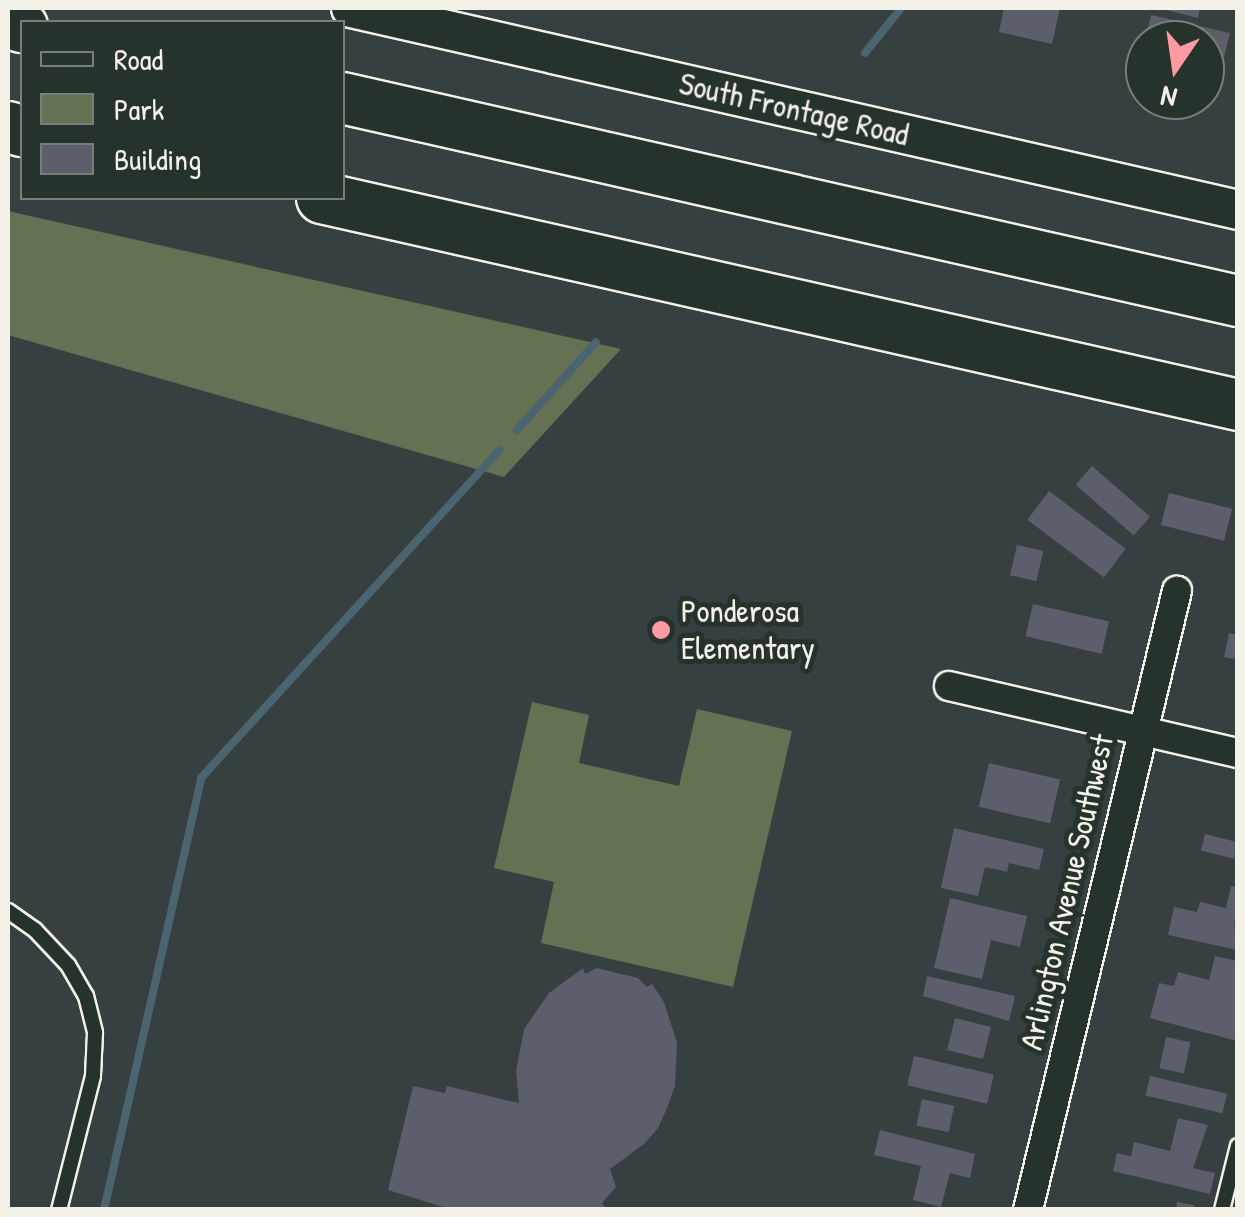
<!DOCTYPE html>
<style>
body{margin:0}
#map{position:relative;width:1245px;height:1217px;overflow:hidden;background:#364040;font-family:"Patrick Hand",sans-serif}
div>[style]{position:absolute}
.green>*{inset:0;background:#647152}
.stream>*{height:8px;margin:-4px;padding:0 4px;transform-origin:4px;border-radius:4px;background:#4a6570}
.building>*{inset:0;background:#5c5e6b;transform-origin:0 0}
.roads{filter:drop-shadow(2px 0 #f4f1e8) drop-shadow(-2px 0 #f4f1e8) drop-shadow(0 2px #f4f1e8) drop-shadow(0 -2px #f4f1e8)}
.lane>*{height:14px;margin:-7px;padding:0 7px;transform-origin:7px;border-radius:7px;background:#26332d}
.street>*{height:28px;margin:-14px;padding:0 14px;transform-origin:14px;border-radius:14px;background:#26332d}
.secondary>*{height:38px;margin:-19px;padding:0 19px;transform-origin:19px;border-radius:19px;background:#26332d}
.highway>*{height:50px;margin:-25px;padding:0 25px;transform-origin:25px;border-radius:25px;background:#26332d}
.dots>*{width:28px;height:28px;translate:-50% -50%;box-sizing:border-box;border:5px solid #26332d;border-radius:50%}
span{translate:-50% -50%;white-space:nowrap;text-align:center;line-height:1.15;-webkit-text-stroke:10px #26332d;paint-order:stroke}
.street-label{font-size:32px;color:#f4f1e8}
.poi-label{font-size:32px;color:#f4f1e8}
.left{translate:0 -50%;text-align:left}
.frame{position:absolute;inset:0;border:10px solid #f4f1e8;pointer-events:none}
.legend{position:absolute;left:20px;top:20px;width:325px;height:180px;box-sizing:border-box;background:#26332d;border:2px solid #787f78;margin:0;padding:12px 18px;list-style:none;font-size:30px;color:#f4f1e8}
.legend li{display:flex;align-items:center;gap:20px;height:50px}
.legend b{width:50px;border:2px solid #787f78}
.north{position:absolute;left:1125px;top:20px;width:100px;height:100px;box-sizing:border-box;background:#26332d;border:2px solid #787f78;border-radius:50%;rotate:193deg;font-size:28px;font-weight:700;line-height:40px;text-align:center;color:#f4f1e8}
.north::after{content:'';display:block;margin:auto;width:35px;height:45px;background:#ff9aa2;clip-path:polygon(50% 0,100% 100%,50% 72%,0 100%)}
</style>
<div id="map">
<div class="green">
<i style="clip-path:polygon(8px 211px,621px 349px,504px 477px,8px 335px)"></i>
<i style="clip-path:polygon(532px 702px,589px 715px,579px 763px,679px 786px,697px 709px,792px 731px,733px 987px,541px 943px,554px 882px,494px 868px)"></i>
</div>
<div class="stream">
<i style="left:865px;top:53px;width:58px;rotate:-51.3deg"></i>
<i style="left:517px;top:430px;width:118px;rotate:-48.1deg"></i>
<i style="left:104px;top:1210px;width:443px;rotate:-77.3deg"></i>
<i style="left:201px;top:778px;width:443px;rotate:-47.7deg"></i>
</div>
<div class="building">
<i style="clip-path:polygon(1004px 8px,1060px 8px,1052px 44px,999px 32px)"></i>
<i style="clip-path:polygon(1158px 8px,1200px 8px,1198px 18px)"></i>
<i style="clip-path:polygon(1151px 15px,1230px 33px,1222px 66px,1205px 62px,1205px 40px,1145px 40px)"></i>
<i style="left:1092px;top:466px;width:77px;height:25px;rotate:41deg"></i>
<i style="left:1049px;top:491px;width:96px;height:36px;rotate:37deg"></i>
<i style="left:1169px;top:493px;width:65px;height:33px;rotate:14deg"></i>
<i style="left:1017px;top:545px;width:27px;height:31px;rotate:13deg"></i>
<i style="left:1033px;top:604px;width:78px;height:33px;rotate:13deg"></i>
<i style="clip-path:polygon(1229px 633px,1238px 635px,1238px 660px,1224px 657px)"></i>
<i style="left:989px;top:763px;width:73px;height:45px;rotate:13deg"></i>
<i style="clip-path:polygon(954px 828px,1044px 849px,1039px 870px,1009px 863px,1007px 872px,985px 867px,978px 896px,941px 888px)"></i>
<i style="left:1205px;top:834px;width:34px;height:17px;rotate:14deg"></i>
<i style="clip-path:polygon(1231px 886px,1238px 887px,1234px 929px,1238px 929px,1238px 950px,1168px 935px,1174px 907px,1197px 912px,1200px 902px,1226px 908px)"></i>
<i style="clip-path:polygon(950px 898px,1027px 916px,1020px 947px,991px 940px,982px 979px,934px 968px)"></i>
<i style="clip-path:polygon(1215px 956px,1238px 961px,1237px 1041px,1150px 1018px,1159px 983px,1174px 986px,1178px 972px,1209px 980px)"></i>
<i style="clip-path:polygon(583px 968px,585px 974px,597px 968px,638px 978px,647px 987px,652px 984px,664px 1002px,677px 1043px,675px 1086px,667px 1108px,658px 1128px,644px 1144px,610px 1169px,616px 1187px,602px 1203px,607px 1210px,453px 1210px,388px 1190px,413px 1086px,445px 1093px,447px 1086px,519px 1103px,516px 1071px,524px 1029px,549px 993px)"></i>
<i style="clip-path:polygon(927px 976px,1015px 996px,1009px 1021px,923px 996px)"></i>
<i style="left:955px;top:1018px;width:37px;height:33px;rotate:14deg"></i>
<i style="left:1166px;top:1037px;width:25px;height:32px;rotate:12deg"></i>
<i style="left:914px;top:1056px;width:82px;height:30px;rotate:13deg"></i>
<i style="left:1150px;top:1076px;width:79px;height:20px;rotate:13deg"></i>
<i style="left:922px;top:1099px;width:33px;height:27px;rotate:12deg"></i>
<i style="clip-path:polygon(1178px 1118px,1208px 1125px,1193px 1168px,1215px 1173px,1210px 1194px,1113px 1171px,1117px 1153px,1131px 1156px,1134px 1142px,1170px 1151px)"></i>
<i style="clip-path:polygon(880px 1130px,975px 1154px,970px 1178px,950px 1173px,941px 1207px,913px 1200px,921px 1166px,874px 1155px)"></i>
<i style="clip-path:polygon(1177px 1202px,1194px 1205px,1193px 1210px,1176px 1210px)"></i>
</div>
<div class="roads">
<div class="lane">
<i style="left:8px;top:911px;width:33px;rotate:35deg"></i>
<i style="left:35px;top:930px;width:48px;rotate:46.7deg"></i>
<i style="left:68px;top:965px;width:36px;rotate:60deg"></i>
<i style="left:86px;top:996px;width:38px;rotate:76deg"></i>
<i style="left:95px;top:1033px;width:43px;rotate:92.7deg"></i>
<i style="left:93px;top:1076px;width:138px;rotate:104.2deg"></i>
<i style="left:1222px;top:1210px;width:66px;rotate:-76deg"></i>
</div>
<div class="street">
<i style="left:949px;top:686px;width:297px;rotate:13.1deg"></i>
<i style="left:1028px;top:1210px;width:637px;rotate:-76.47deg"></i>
</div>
<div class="secondary">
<i style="left:351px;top:8px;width:910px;rotate:12.83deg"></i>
</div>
<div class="highway">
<i style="left:8px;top:23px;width:15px;rotate:16deg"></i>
<i style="left:342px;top:98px;width:919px;rotate:12.77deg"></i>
<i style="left:8px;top:127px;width:15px;rotate:16deg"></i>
<i style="left:322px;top:198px;width:939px;rotate:12.73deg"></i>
</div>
</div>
<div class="dots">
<i style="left:661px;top:630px;background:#ff9aa2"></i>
</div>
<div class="street-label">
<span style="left:794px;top:109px;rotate:13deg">South Frontage Road</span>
<span style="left:1067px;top:892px;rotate:-77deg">Arlington Avenue Southwest</span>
</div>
<div class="poi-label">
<span class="left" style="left:681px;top:630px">Ponderosa<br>Elementary</span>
</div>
<div class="frame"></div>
<ul class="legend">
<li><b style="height:12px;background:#26332d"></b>Road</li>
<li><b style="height:28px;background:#647152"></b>Park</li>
<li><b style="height:28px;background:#5c5e6b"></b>Building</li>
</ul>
<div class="north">N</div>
</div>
